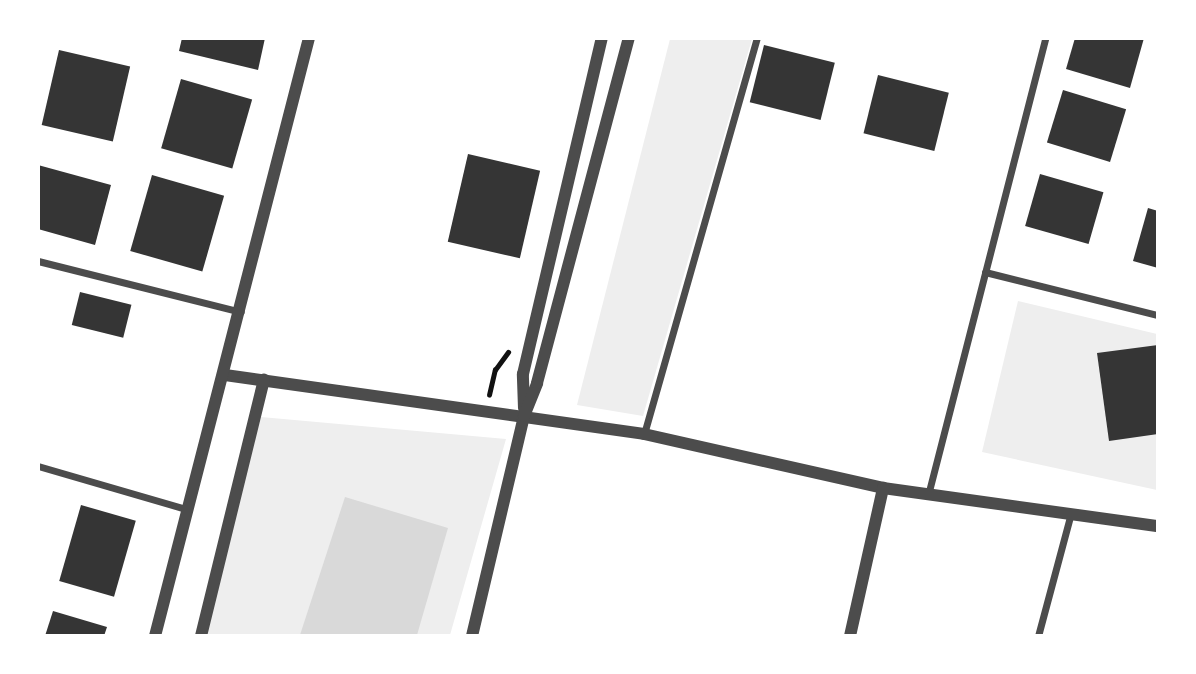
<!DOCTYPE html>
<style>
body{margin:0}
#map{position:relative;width:1196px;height:674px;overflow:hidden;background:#fff;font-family:"DM Sans",sans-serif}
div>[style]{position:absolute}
.green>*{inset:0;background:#eee}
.water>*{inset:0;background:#d9d9d9}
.building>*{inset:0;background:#353535;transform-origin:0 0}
.path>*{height:4.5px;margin:-2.25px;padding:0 2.25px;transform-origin:2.25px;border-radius:2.25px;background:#111}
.minor>*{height:7px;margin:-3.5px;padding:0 3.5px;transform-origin:3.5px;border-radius:3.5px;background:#4c4c4c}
.tertiary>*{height:12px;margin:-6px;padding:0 6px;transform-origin:6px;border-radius:6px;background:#4c4c4c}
span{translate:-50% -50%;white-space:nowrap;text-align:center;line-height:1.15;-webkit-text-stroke:5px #fff;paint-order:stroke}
.frame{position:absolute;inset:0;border:40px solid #fff;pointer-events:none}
</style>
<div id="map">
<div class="green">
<i style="clip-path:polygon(670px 39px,752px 39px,643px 416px,577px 405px)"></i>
<i style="clip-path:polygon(1018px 301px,1157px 334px,1157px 490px,982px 452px)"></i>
<i style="clip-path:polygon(261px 417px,506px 439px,450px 635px,198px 636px)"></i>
</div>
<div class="water">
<i style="clip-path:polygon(345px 497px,448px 528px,417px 635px,300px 635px)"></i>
</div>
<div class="building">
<i style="clip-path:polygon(182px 38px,265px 38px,258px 70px,179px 51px)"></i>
<i style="clip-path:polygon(1075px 38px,1144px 38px,1130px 88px,1066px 69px)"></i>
<i style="left:764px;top:45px;width:73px;height:59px;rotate:14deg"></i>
<i style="left:59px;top:50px;width:73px;height:77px;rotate:13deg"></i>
<i style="left:878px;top:75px;width:73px;height:60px;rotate:14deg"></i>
<i style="left:181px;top:79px;width:74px;height:72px;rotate:16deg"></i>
<i style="left:1063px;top:90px;width:66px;height:55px;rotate:17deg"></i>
<i style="left:468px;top:154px;width:74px;height:90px;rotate:13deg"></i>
<i style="clip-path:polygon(38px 165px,111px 185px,95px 245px,38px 229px)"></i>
<i style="left:1040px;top:174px;width:66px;height:54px;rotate:16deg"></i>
<i style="left:152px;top:175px;width:75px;height:79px;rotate:16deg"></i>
<i style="clip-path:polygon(1148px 208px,1158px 211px,1158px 268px,1133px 261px)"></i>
<i style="left:80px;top:292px;width:53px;height:34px;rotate:14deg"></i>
<i style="clip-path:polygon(1158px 345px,1158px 434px,1109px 441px,1097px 353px)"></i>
<i style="left:81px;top:505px;width:57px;height:79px;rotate:16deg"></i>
<i style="clip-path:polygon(53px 611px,107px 627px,104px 636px,45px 636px)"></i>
</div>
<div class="path">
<i style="left:489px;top:395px;width:26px;rotate:-77deg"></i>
<i style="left:495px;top:370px;width:22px;rotate:-54deg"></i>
</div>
<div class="minor">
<i style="left:38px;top:261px;width:209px;rotate:14.1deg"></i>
<i style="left:985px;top:272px;width:178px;rotate:14deg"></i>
<i style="left:644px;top:434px;width:412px;rotate:-74.1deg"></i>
<i style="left:38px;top:466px;width:157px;rotate:16.2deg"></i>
<i style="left:928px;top:495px;width:472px;rotate:-75.6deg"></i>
<i style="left:1038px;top:636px;width:127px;rotate:-75deg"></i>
</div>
<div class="tertiary">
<i style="left:225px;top:375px;width:423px;rotate:8deg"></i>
<i style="left:644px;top:434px;width:245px;rotate:12.7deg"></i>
<i style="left:883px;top:488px;width:278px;rotate:7.9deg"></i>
<i style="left:524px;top:408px;width:34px;rotate:-92deg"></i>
<i style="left:523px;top:374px;width:345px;rotate:-76.8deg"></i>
<i style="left:155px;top:636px;width:618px;rotate:-75.56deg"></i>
<i style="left:201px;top:636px;width:264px;rotate:-76.2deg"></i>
<i style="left:472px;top:636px;width:226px;rotate:-76.7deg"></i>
<i style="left:524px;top:416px;width:35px;rotate:-68deg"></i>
<i style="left:537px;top:383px;width:357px;rotate:-75.1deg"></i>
<i style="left:850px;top:636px;width:152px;rotate:-77.4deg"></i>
</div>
<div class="frame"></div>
</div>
